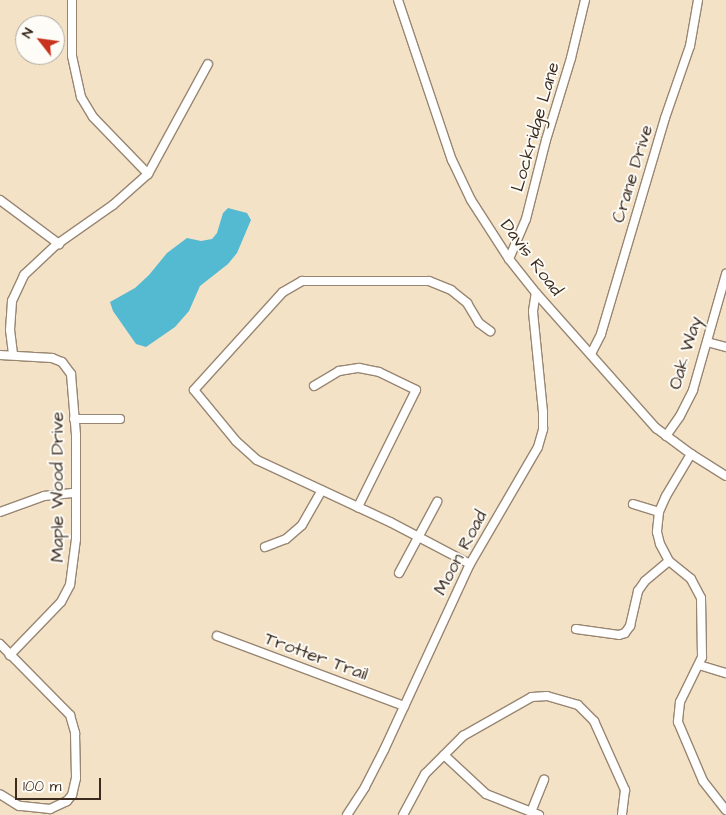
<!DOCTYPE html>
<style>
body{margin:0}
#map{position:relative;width:726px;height:815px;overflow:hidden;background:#f4e2c7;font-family:"Architects Daughter",sans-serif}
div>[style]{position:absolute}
.water>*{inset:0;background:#53bad1}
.roads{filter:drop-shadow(1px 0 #988672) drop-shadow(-1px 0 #988672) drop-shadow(0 1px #988672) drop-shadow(0 -1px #988672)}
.minor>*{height:8px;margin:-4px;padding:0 4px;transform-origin:4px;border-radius:4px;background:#fff}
span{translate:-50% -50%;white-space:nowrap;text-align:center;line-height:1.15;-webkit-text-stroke:4px #fdfcf7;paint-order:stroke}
.street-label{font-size:18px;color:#3b2a1e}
.north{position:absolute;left:15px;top:15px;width:50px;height:50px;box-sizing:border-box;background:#fdfcf7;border:1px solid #afa8a0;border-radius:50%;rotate:300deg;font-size:14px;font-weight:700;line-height:20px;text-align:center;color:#3b2a1e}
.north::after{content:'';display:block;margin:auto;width:18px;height:22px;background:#c8321e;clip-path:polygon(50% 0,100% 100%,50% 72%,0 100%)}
.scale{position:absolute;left:15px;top:778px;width:86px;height:22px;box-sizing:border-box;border:2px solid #3b2a1e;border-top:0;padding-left:6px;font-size:15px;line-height:18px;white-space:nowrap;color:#3b2a1e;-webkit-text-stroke:4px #fdfcf7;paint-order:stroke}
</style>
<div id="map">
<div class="water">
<i style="clip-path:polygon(228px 208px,247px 213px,251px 220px,237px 253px,228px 264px,200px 286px,189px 311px,175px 327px,146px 347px,136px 344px,113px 311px,110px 302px,135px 288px,149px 275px,167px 253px,187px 238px,201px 241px,212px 239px,217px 233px,223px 213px)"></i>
</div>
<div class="roads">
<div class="minor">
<i style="left:72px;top:0;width:56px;rotate:90deg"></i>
<i style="left:72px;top:56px;width:42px;rotate:77.6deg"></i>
<i style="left:81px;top:97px;width:23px;rotate:59deg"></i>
<i style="left:93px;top:117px;width:79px;rotate:46deg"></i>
<i style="left:398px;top:0;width:169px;rotate:71.4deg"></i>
<i style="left:452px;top:160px;width:44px;rotate:64.6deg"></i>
<i style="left:471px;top:200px;width:70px;rotate:57.2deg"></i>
<i style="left:509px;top:259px;width:43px;rotate:51.5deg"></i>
<i style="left:536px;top:293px;width:181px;rotate:48.4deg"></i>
<i style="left:656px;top:428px;width:44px;rotate:36.6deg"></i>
<i style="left:691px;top:454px;width:41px;rotate:32.2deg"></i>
<i style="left:0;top:200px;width:74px;rotate:36.7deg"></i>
<i style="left:509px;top:259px;width:43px;rotate:-67deg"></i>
<i style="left:526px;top:219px;width:81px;rotate:-75.8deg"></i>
<i style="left:546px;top:140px;width:86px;rotate:-73deg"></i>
<i style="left:571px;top:58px;width:60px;rotate:-76.4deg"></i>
<i style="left:707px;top:342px;width:20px;rotate:15deg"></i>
<i style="left:13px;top:354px;width:24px;rotate:-97deg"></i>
<i style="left:10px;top:330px;width:29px;rotate:-86deg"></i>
<i style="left:12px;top:301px;width:29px;rotate:-65deg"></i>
<i style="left:24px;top:275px;width:44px;rotate:-43.2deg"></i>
<i style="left:56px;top:245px;width:70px;rotate:-35.1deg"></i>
<i style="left:113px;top:205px;width:47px;rotate:-41.5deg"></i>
<i style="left:148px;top:174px;width:125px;rotate:-61.4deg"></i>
<i style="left:591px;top:354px;width:22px;rotate:-63deg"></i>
<i style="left:601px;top:334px;width:225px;rotate:-73.5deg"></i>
<i style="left:665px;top:118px;width:76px;rotate:-70.9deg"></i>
<i style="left:690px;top:46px;width:47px;rotate:-80.1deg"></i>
<i style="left:0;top:355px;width:52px;rotate:3.3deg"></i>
<i style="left:52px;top:358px;width:11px;rotate:22deg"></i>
<i style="left:62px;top:362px;width:15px;rotate:53deg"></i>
<i style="left:71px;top:374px;width:61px;rotate:85.3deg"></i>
<i style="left:76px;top:435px;width:104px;rotate:90deg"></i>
<i style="left:76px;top:539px;width:46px;rotate:97.4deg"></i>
<i style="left:70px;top:585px;width:19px;rotate:118deg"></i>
<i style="left:61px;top:602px;width:74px;rotate:133.9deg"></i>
<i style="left:314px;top:386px;width:29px;rotate:-31deg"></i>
<i style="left:339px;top:371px;width:20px;rotate:-9deg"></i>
<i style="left:359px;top:368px;width:20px;rotate:11deg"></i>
<i style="left:379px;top:372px;width:41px;rotate:25.9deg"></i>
<i style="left:416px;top:390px;width:131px;rotate:116.4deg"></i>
<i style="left:74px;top:419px;width:46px"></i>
<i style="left:666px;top:436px;width:24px;rotate:-55deg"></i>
<i style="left:680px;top:416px;width:29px;rotate:-63deg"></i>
<i style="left:693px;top:390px;width:121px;rotate:-74.1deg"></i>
<i style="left:691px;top:454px;width:49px;rotate:120.8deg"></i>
<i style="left:666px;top:496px;width:17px;rotate:114deg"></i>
<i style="left:659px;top:512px;width:20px;rotate:96deg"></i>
<i style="left:657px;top:532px;width:12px;rotate:76deg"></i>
<i style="left:660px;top:544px;width:19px;rotate:62deg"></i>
<i style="left:669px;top:561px;width:28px;rotate:39deg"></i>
<i style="left:691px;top:579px;width:21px;rotate:62deg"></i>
<i style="left:701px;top:598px;width:59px;rotate:89deg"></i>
<i style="left:702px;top:657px;width:50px;rotate:116.1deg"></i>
<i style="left:680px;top:702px;width:20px;rotate:96deg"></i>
<i style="left:678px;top:722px;width:64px;rotate:67deg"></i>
<i style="left:703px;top:781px;width:37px;rotate:52deg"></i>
<i style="left:633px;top:504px;width:27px;rotate:17deg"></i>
<i style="left:0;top:512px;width:47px;rotate:-20deg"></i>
<i style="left:44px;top:496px;width:31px;rotate:-6deg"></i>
<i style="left:265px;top:547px;width:22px;rotate:-21deg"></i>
<i style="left:286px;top:539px;width:21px;rotate:-41deg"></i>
<i style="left:302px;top:525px;width:40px;rotate:-60.3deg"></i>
<i style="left:470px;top:564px;width:90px;rotate:-152.3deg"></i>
<i style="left:390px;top:522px;width:147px;rotate:-155deg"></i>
<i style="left:257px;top:460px;width:28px;rotate:-138deg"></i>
<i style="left:236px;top:441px;width:66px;rotate:-129.5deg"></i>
<i style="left:194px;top:390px;width:132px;rotate:-47.8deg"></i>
<i style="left:283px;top:292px;width:22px;rotate:-30deg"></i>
<i style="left:302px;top:281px;width:127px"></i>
<i style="left:429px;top:281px;width:24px;rotate:22deg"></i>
<i style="left:451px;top:290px;width:21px;rotate:39deg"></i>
<i style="left:467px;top:303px;width:23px;rotate:59deg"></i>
<i style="left:479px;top:323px;width:14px;rotate:36deg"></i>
<i style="left:399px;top:573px;width:81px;rotate:-61.8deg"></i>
<i style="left:576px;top:629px;width:43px;rotate:7.9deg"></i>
<i style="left:619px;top:635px;width:6px;rotate:-18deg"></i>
<i style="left:625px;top:633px;width:9px;rotate:-54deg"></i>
<i style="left:630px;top:626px;width:36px;rotate:-77deg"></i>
<i style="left:638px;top:591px;width:12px;rotate:-55deg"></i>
<i style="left:645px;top:581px;width:31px;rotate:-40deg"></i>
<i style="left:217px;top:636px;width:200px;rotate:20.5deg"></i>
<i style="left:0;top:644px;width:100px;rotate:45.4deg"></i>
<i style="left:70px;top:715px;width:19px;rotate:74deg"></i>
<i style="left:75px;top:733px;width:45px;rotate:88.7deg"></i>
<i style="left:76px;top:778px;width:17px;rotate:103deg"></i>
<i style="left:72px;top:795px;width:8px;rotate:130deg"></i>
<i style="left:67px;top:801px;width:19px;rotate:155deg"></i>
<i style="left:50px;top:809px;width:31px;rotate:-174deg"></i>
<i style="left:19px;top:806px;width:22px;rotate:-148deg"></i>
<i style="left:699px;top:665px;width:28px;rotate:17deg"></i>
<i style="left:444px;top:755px;width:57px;rotate:42.9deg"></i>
<i style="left:486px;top:794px;width:57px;rotate:21.6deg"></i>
<i style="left:531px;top:812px;width:35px;rotate:-68deg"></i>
<i style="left:347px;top:815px;width:33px;rotate:-57deg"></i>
<i style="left:365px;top:787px;width:42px;rotate:-62.8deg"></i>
<i style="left:384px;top:750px;width:205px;rotate:-65.2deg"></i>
<i style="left:470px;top:564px;width:135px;rotate:-59.8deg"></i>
<i style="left:538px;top:447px;width:19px;rotate:-74deg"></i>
<i style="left:543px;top:429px;width:17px;rotate:-90deg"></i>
<i style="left:543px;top:412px;width:101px;rotate:-95.7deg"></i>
<i style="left:533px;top:311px;width:18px;rotate:-81deg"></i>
<i style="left:403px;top:815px;width:47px;rotate:-61.8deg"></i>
<i style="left:425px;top:774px;width:54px;rotate:-45deg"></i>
<i style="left:463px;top:736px;width:79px;rotate:-29.5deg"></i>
<i style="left:532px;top:697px;width:15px;rotate:-4deg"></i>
<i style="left:547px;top:696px;width:32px;rotate:16deg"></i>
<i style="left:578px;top:705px;width:23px;rotate:45deg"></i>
<i style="left:594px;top:721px;width:76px;rotate:65.8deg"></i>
<i style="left:625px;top:790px;width:25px;rotate:97deg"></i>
</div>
</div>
<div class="street-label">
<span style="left:536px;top:127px;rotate:-74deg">Lockridge Lane</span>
<span style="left:633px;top:174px;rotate:-73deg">Crane Drive</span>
<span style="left:531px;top:258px;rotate:53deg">Davis Road</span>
<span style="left:686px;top:353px;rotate:-73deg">Oak Way</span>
<span style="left:58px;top:487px;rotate:-90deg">Maple Wood Drive</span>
<span style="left:461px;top:553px;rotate:-62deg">Moon Road</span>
<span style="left:316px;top:657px;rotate:20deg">Trotter Trail</span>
</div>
<div class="north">N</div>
<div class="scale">100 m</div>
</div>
